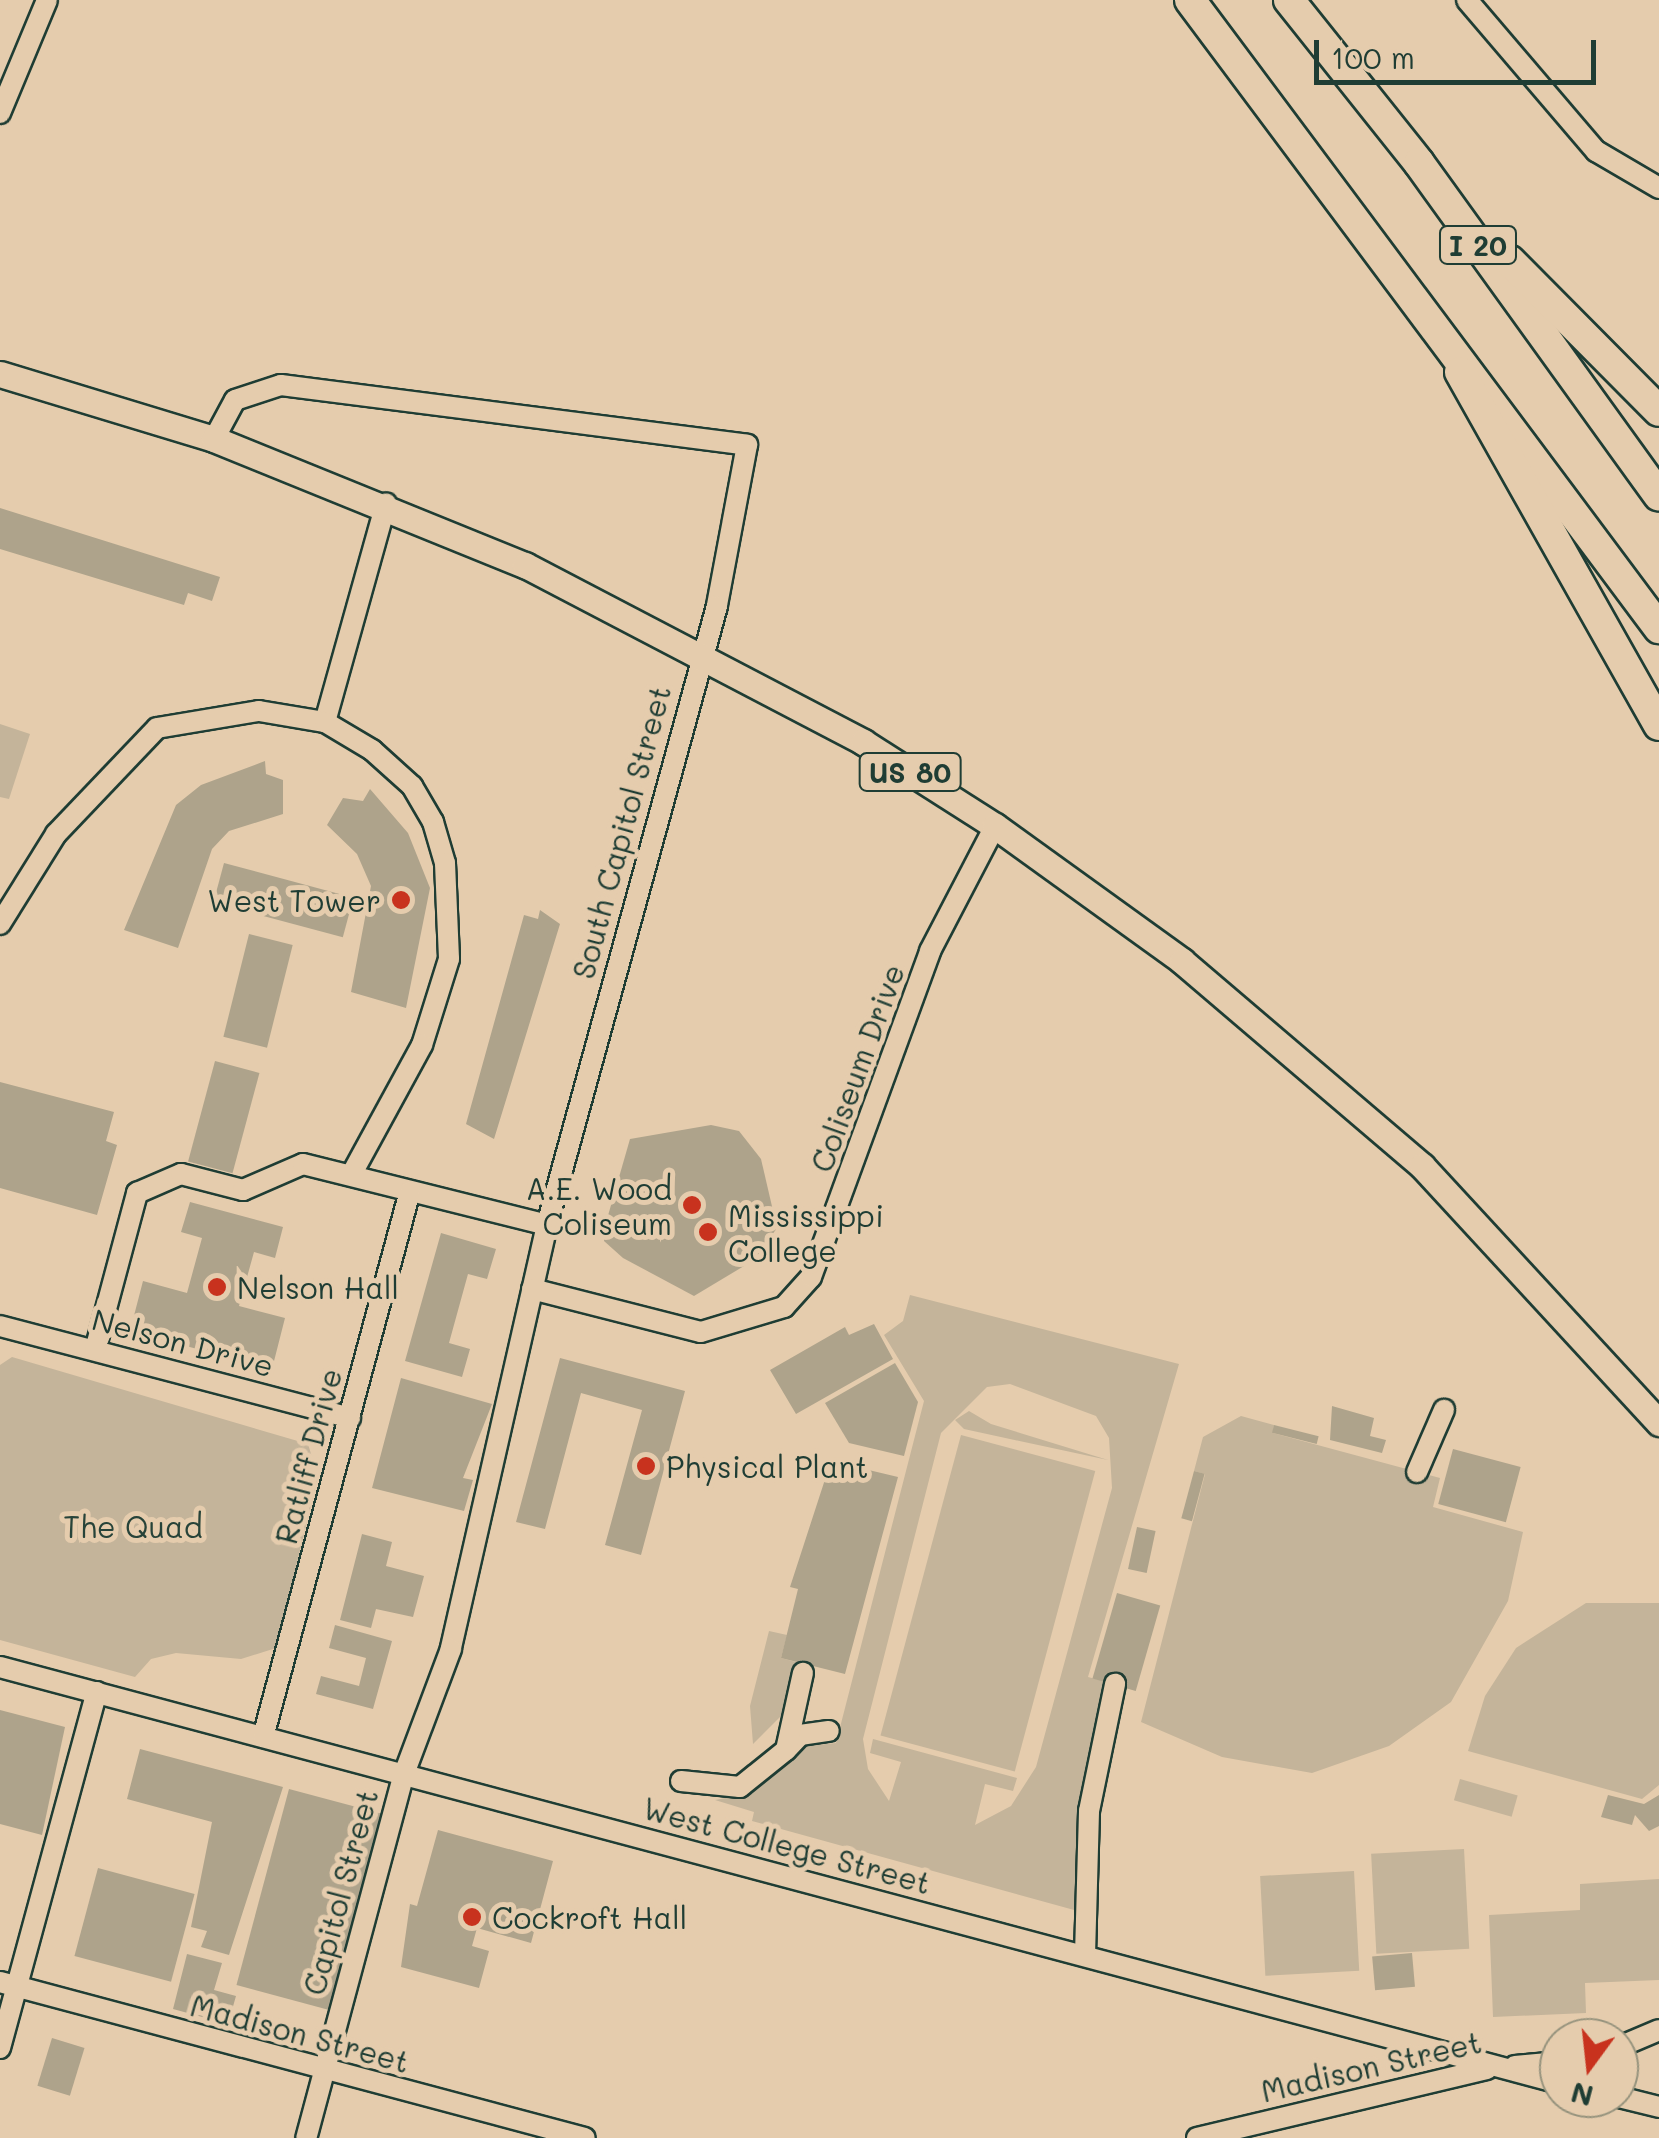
<!DOCTYPE html>
<style>
body{margin:0}
#map{position:relative;width:1659px;height:2138px;overflow:hidden;background:#e5ccad;font-family:Mali,sans-serif}
div>[style]{position:absolute}
.green>*{inset:0;background:#c4b49a;transform-origin:0 0}
.building>*{inset:0;background:#aea38b;transform-origin:0 0}
.roads{filter:drop-shadow(2px 0 #1f3d34) drop-shadow(-2px 0 #1f3d34) drop-shadow(0 2px #1f3d34) drop-shadow(0 -2px #1f3d34)}
.minor>*{height:20px;margin:-10px;padding:0 10px;transform-origin:10px;border-radius:10px;background:#e5ccad}
.major>*{height:25px;margin:-12.5px;padding:0 12.5px;transform-origin:12.5px;border-radius:12.5px;background:#e5ccad}
.highway>*{height:30px;margin:-15px;padding:0 15px;transform-origin:15px;border-radius:15px;background:#e5ccad}
.dots>*{width:28px;height:28px;translate:-50% -50%;box-sizing:border-box;border:5px solid #e5ccad;border-radius:50%}
span{translate:-50% -50%;white-space:nowrap;text-align:center;line-height:1.15;-webkit-text-stroke:10px #e5ccad;paint-order:stroke}
.shield-label span{padding:2px 8px;background:#e5ccad;border:2px solid;border-radius:8px;-webkit-text-stroke-width:0}
.shield-label{font-size:28px;color:#1f3d34;font-weight:700}
.street-label{font-size:30px;color:#1f3d34}
.poi-label{font-size:30px;color:#1f3d34}
.right{translate:-100% -50%;text-align:right}
.left{translate:0 -50%;text-align:left}
.park-label{font-size:30px;color:#274339}
.north{position:absolute;left:1539px;top:2018px;width:100px;height:100px;box-sizing:border-box;background:#e5ccad;border:2px solid #96937d;border-radius:50%;rotate:195deg;font-size:28px;font-weight:700;line-height:40px;text-align:center;color:#1f3d34}
.north::after{content:'';display:block;margin:auto;width:35px;height:45px;background:#c8321e;clip-path:polygon(50% 0,100% 100%,50% 72%,0 100%)}
.scale{position:absolute;left:1314px;top:40px;width:282px;height:45px;box-sizing:border-box;border:5px solid #1f3d34;border-top:0;padding-left:12px;font-size:30px;line-height:35px;white-space:nowrap;color:#1f3d34;-webkit-text-stroke:8px #e5ccad;paint-order:stroke}
</style>
<div id="map">
<div class="green">
<i style="clip-path:polygon(0 724px,30px 734px,9px 799px,0 797px)"></i>
<i style="clip-path:polygon(evenodd,910px 1295px,1179px 1364px,1088px 1677px,1115px 1684px,1085px 1913px,752px 1821px,754px 1812px,715px 1800px,748px 1794px,798px 1747px,836px 1743px,924px 1401px,884px 1335px,903px 1321px,910px 1295px,1010px 1384px,1096px 1416px,1109px 1438px,1112px 1488px,1036px 1767px,1011px 1806px,975px 1825px,985px 1784px,1013px 1791px,1017px 1778px,873px 1739px,870px 1753px,901px 1762px,889px 1801px,868px 1769px,863px 1739px,941px 1433px,987px 1387px,1010px 1384px)"></i>
<i style="clip-path:polygon(12px 1357px,308px 1444px,318px 1477px,276px 1648px,241px 1659px,176px 1653px,151px 1659px,135px 1677px,0 1640px,0 1365px)"></i>
<i style="clip-path:polygon(969px 1411px,991px 1424px,1108px 1460px,964px 1429px,955px 1420px)"></i>
<i style="clip-path:polygon(1241px 1416px,1274px 1425px,1273px 1433px,1440px 1478px,1433px 1507px,1523px 1532px,1508px 1601px,1451px 1702px,1389px 1746px,1312px 1773px,1222px 1757px,1141px 1722px,1205px 1474px,1194px 1471px,1203px 1437px)"></i>
<i style="left:961px;top:1435px;width:139px;height:311px;rotate:15deg"></i>
<i style="clip-path:polygon(1586px 1603px,1659px 1603px,1659px 1785px,1642px 1799px,1468px 1751px,1485px 1696px,1516px 1648px)"></i>
<i style="clip-path:polygon(769px 1631px,787px 1635px,781px 1658px,796px 1662px,781px 1716px,753px 1744px,750px 1706px)"></i>
<i style="left:1460px;top:1779px;width:60px;height:22px;rotate:16deg"></i>
<i style="left:1464px;top:1849px;width:100px;height:93px;rotate:87deg"></i>
<i style="left:1354px;top:1871px;width:100px;height:94px;rotate:87deg"></i>
<i style="clip-path:polygon(1659px 1879px,1659px 1980px,1585px 1983px,1586px 2013px,1493px 2017px,1489px 1915px,1580px 1910px,1580px 1884px)"></i>
</div>
<div class="building">
<i style="clip-path:polygon(0 508px,220px 577px,212px 601px,188px 593px,184px 605px,0 549px)"></i>
<i style="clip-path:polygon(265px 761px,266px 774px,283px 780px,283px 814px,229px 831px,212px 849px,178px 948px,124px 930px,176px 805px,201px 785px)"></i>
<i style="clip-path:polygon(370px 789px,408px 833px,430px 888px,406px 1008px,351px 992px,371px 886px,357px 854px,327px 825px,343px 798px,363px 801px)"></i>
<i style="left:224px;top:863px;width:134px;height:41px;rotate:15deg"></i>
<i style="clip-path:polygon(540px 910px,560px 924px,494px 1139px,466px 1124px,524px 915px,538px 919px)"></i>
<i style="left:249px;top:934px;width:45px;height:106px;rotate:14deg"></i>
<i style="left:215px;top:1061px;width:46px;height:104px;rotate:15deg"></i>
<i style="clip-path:polygon(0 1082px,114px 1112px,106px 1141px,117px 1145px,97px 1215px,0 1188px)"></i>
<i style="clip-path:polygon(711px 1125px,739px 1131px,761px 1159px,777px 1228px,754px 1260px,694px 1296px,623px 1258px,604px 1241px,605px 1226px,630px 1139px)"></i>
<i style="clip-path:polygon(190px 1202px,283px 1227px,275px 1258px,254px 1252px,239px 1306px,285px 1318px,272px 1369px,130px 1331px,143px 1281px,187px 1293px,202px 1238px,181px 1232px)"></i>
<i style="clip-path:polygon(441px 1233px,496px 1249px,487px 1279px,468px 1274px,449px 1343px,470px 1349px,462px 1377px,405px 1361px)"></i>
<i style="clip-path:polygon(874px 1324px,893px 1359px,796px 1414px,770px 1370px,845px 1327px,849px 1335px)"></i>
<i style="clip-path:polygon(560px 1358px,685px 1391px,641px 1555px,605px 1545px,642px 1410px,581px 1393px,545px 1529px,516px 1522px)"></i>
<i style="clip-path:polygon(895px 1363px,918px 1402px,904px 1456px,849px 1443px,825px 1403px)"></i>
<i style="clip-path:polygon(401px 1378px,492px 1404px,463px 1478px,473px 1480px,464px 1511px,372px 1488px)"></i>
<i style="clip-path:polygon(1332px 1406px,1374px 1418px,1370px 1436px,1386px 1440px,1382px 1453px,1330px 1440px)"></i>
<i style="left:1274px;top:1425px;width:46px;height:8px;rotate:14deg"></i>
<i style="left:1453px;top:1449px;width:70px;height:57px;rotate:15deg"></i>
<i style="clip-path:polygon(831px 1461px,898px 1477px,845px 1674px,781px 1658px,798px 1589px,790px 1587px)"></i>
<i style="left:1194px;top:1471px;width:11px;height:49px;rotate:15deg"></i>
<i style="left:1137px;top:1527px;width:19px;height:43px;rotate:12deg"></i>
<i style="clip-path:polygon(362px 1534px,392px 1542px,386px 1566px,424px 1576px,413px 1617px,376px 1609px,371px 1628px,340px 1620px)"></i>
<i style="left:1117px;top:1593px;width:45px;height:89px;rotate:16deg"></i>
<i style="clip-path:polygon(335px 1625px,392px 1641px,373px 1709px,316px 1694px,321px 1676px,359px 1686px,366px 1658px,329px 1648px)"></i>
<i style="clip-path:polygon(0 1710px,65px 1727px,42px 1835px,0 1824px)"></i>
<i style="clip-path:polygon(140px 1749px,283px 1787px,229px 1955px,201px 1947px,207px 1931px,191px 1927px,212px 1822px,127px 1799px)"></i>
<i style="left:289px;top:1789px;width:95px;height:203px;rotate:15deg"></i>
<i style="clip-path:polygon(1608px 1795px,1644px 1804px,1659px 1795px,1659px 1826px,1649px 1831px,1635px 1815px,1632px 1825px,1601px 1817px)"></i>
<i style="clip-path:polygon(438px 1830px,553px 1861px,531px 1943px,477px 1928px,472px 1946px,489px 1951px,479px 1988px,401px 1967px,410px 1904px,417px 1906px)"></i>
<i style="left:98px;top:1868px;width:100px;height:91px;rotate:15deg"></i>
<i style="left:1412px;top:1953px;width:34px;height:40px;rotate:85deg"></i>
<i style="clip-path:polygon(187px 1954px,222px 1963px,214px 1990px,236px 1996px,228px 2024px,173px 2009px)"></i>
<i style="left:52px;top:2038px;width:34px;height:50px;rotate:17deg"></i>
</div>
<div class="roads">
<div class="minor">
<i style="left:1467px;top:0;width:199px;rotate:49.5deg"></i>
<i style="left:1596px;top:151px;width:73px;rotate:30.4deg"></i>
<i style="left:0;top:113px;width:122px;rotate:-67.4deg"></i>
<i style="left:214px;top:439px;width:44px;rotate:-61.7deg"></i>
<i style="left:235px;top:400px;width:48px;rotate:-18.1deg"></i>
<i style="left:281px;top:385px;width:470px;rotate:7.3deg"></i>
<i style="left:747px;top:445px;width:164px;rotate:100.6deg"></i>
<i style="left:717px;top:606px;width:642px;rotate:105.36deg"></i>
<i style="left:547px;top:1225px;width:435px;rotate:102.8deg"></i>
<i style="left:451px;top:1649px;width:137px;rotate:110.6deg"></i>
<i style="left:403px;top:1777px;width:374px;rotate:105deg"></i>
<i style="left:325px;top:722px;width:227px;rotate:-74.4deg"></i>
<i style="left:0;top:924px;width:106px;rotate:-58.1deg"></i>
<i style="left:56px;top:834px;width:146px;rotate:-46.4deg"></i>
<i style="left:157px;top:728px;width:103px;rotate:-9.5deg"></i>
<i style="left:259px;top:711px;width:67px;rotate:9.5deg"></i>
<i style="left:325px;top:722px;width:55px;rotate:30.8deg"></i>
<i style="left:372px;top:750px;width:54px;rotate:42deg"></i>
<i style="left:412px;top:786px;width:42px;rotate:59.7deg"></i>
<i style="left:433px;top:822px;width:43px;rotate:73.7deg"></i>
<i style="left:445px;top:863px;width:96px;rotate:87.6deg"></i>
<i style="left:449px;top:959px;width:90px;rotate:107.4deg"></i>
<i style="left:422px;top:1045px;width:148px;rotate:118.6deg"></i>
<i style="left:532px;top:1289px;width:174px;rotate:14.3deg"></i>
<i style="left:701px;top:1332px;width:87px;rotate:-16.8deg"></i>
<i style="left:784px;top:1307px;width:40px;rotate:-48deg"></i>
<i style="left:811px;top:1277px;width:347px;rotate:-69.9deg"></i>
<i style="left:930px;top:951px;width:141px;rotate:-62.5deg"></i>
<i style="left:0;top:1326px;width:362px;rotate:14.7deg"></i>
<i style="left:95px;top:1350px;width:163px;rotate:-75deg"></i>
<i style="left:137px;top:1193px;width:48px;rotate:-23.4deg"></i>
<i style="left:181px;top:1174px;width:64px;rotate:14.5deg"></i>
<i style="left:243px;top:1190px;width:65px;rotate:-23.4deg"></i>
<i style="left:303px;top:1164px;width:252px;rotate:14deg"></i>
<i style="left:1417px;top:1472px;width:68px;rotate:-66.5deg"></i>
<i style="left:0;top:1667px;width:1614px;rotate:14.94deg"></i>
<i style="left:263px;top:1737px;width:565px;rotate:-74.93deg"></i>
<i style="left:788px;top:1748px;width:18px;rotate:-47deg"></i>
<i style="left:800px;top:1735px;width:29px;rotate:-8deg"></i>
<i style="left:681px;top:1781px;width:59px;rotate:5.8deg"></i>
<i style="left:740px;top:1787px;width:59px;rotate:-38.8deg"></i>
<i style="left:786px;top:1750px;width:79px;rotate:-77.6deg"></i>
<i style="left:1085px;top:1955px;width:144px;rotate:-88.4deg"></i>
<i style="left:1089px;top:1811px;width:130px;rotate:-78.4deg"></i>
<i style="left:0;top:1982px;width:605px;rotate:14.93deg"></i>
<i style="left:1619px;top:2047px;width:43px;rotate:-23deg"></i>
<i style="left:0;top:2048px;width:369px;rotate:-74.8deg"></i>
<i style="left:1515px;top:2066px;width:44px;rotate:-5.2deg"></i>
<i style="left:1619px;top:2097px;width:41px;rotate:14deg"></i>
<i style="left:1197px;top:2138px;width:298px;rotate:-13.4deg"></i>
</div>
<div class="major">
<i style="left:0;top:374px;width:224px;rotate:16.9deg"></i>
<i style="left:214px;top:439px;width:336px;rotate:22.1deg"></i>
<i style="left:525px;top:565px;width:382px;rotate:27.6deg"></i>
<i style="left:863px;top:742px;width:156px;rotate:32.5deg"></i>
<i style="left:995px;top:826px;width:231px;rotate:35.8deg"></i>
<i style="left:1182px;top:961px;width:316px;rotate:40.5deg"></i>
<i style="left:1422px;top:1166px;width:350px;rotate:47.3deg"></i>
</div>
<div class="highway">
<i style="left:1190px;top:0;width:784px;rotate:53.25deg"></i>
<i style="left:1289px;top:0;width:208px;rotate:51.4deg"></i>
<i style="left:1419px;top:163px;width:410px;rotate:54.2deg"></i>
<i style="left:1510px;top:261px;width:211px;rotate:45.2deg"></i>
<i style="left:1460px;top:372px;width:405px;rotate:60.6deg"></i>
</div>
</div>
<div class="dots">
<i style="left:401px;top:900px;background:#c8321e"></i>
<i style="left:692px;top:1205px;background:#c8321e"></i>
<i style="left:708px;top:1232px;background:#c8321e"></i>
<i style="left:217px;top:1287px;background:#c8321e"></i>
<i style="left:646px;top:1466px;background:#c8321e"></i>
<i style="left:472px;top:1917px;background:#c8321e"></i>
</div>
<div class="shield-label">
<span style="left:1478px;top:245px">I 20</span>
<span style="left:910px;top:772px">US 80</span>
</div>
<div class="street-label">
<span style="left:621px;top:832px;rotate:-75deg">South Capitol Street</span>
<span style="left:857px;top:1068px;rotate:-70deg">Coliseum Drive</span>
<span style="left:183px;top:1342px;rotate:15deg">Nelson Drive</span>
<span style="left:308px;top:1456px;rotate:-75deg">Ratliff Drive</span>
<span style="left:787px;top:1845px;rotate:15deg">West College Street</span>
<span style="left:340px;top:1892px;rotate:-75deg">Capitol Street</span>
<span style="left:300px;top:2033px;rotate:15deg">Madison Street</span>
<span style="left:1371px;top:2066px;rotate:-13deg">Madison Street</span>
</div>
<div class="poi-label">
<span class="right" style="left:381px;top:900px">West Tower</span>
<span class="right" style="left:672px;top:1205px">A.E. Wood<br>Coliseum</span>
<span class="left" style="left:728px;top:1232px">Mississippi<br>College</span>
<span class="left" style="left:237px;top:1287px">Nelson Hall</span>
<span class="left" style="left:666px;top:1466px">Physical Plant</span>
<span class="left" style="left:492px;top:1917px">Cockroft Hall</span>
</div>
<div class="park-label">
<span style="left:133px;top:1526px">The Quad</span>
</div>
<div class="north">N</div>
<div class="scale">100 m</div>
</div>
